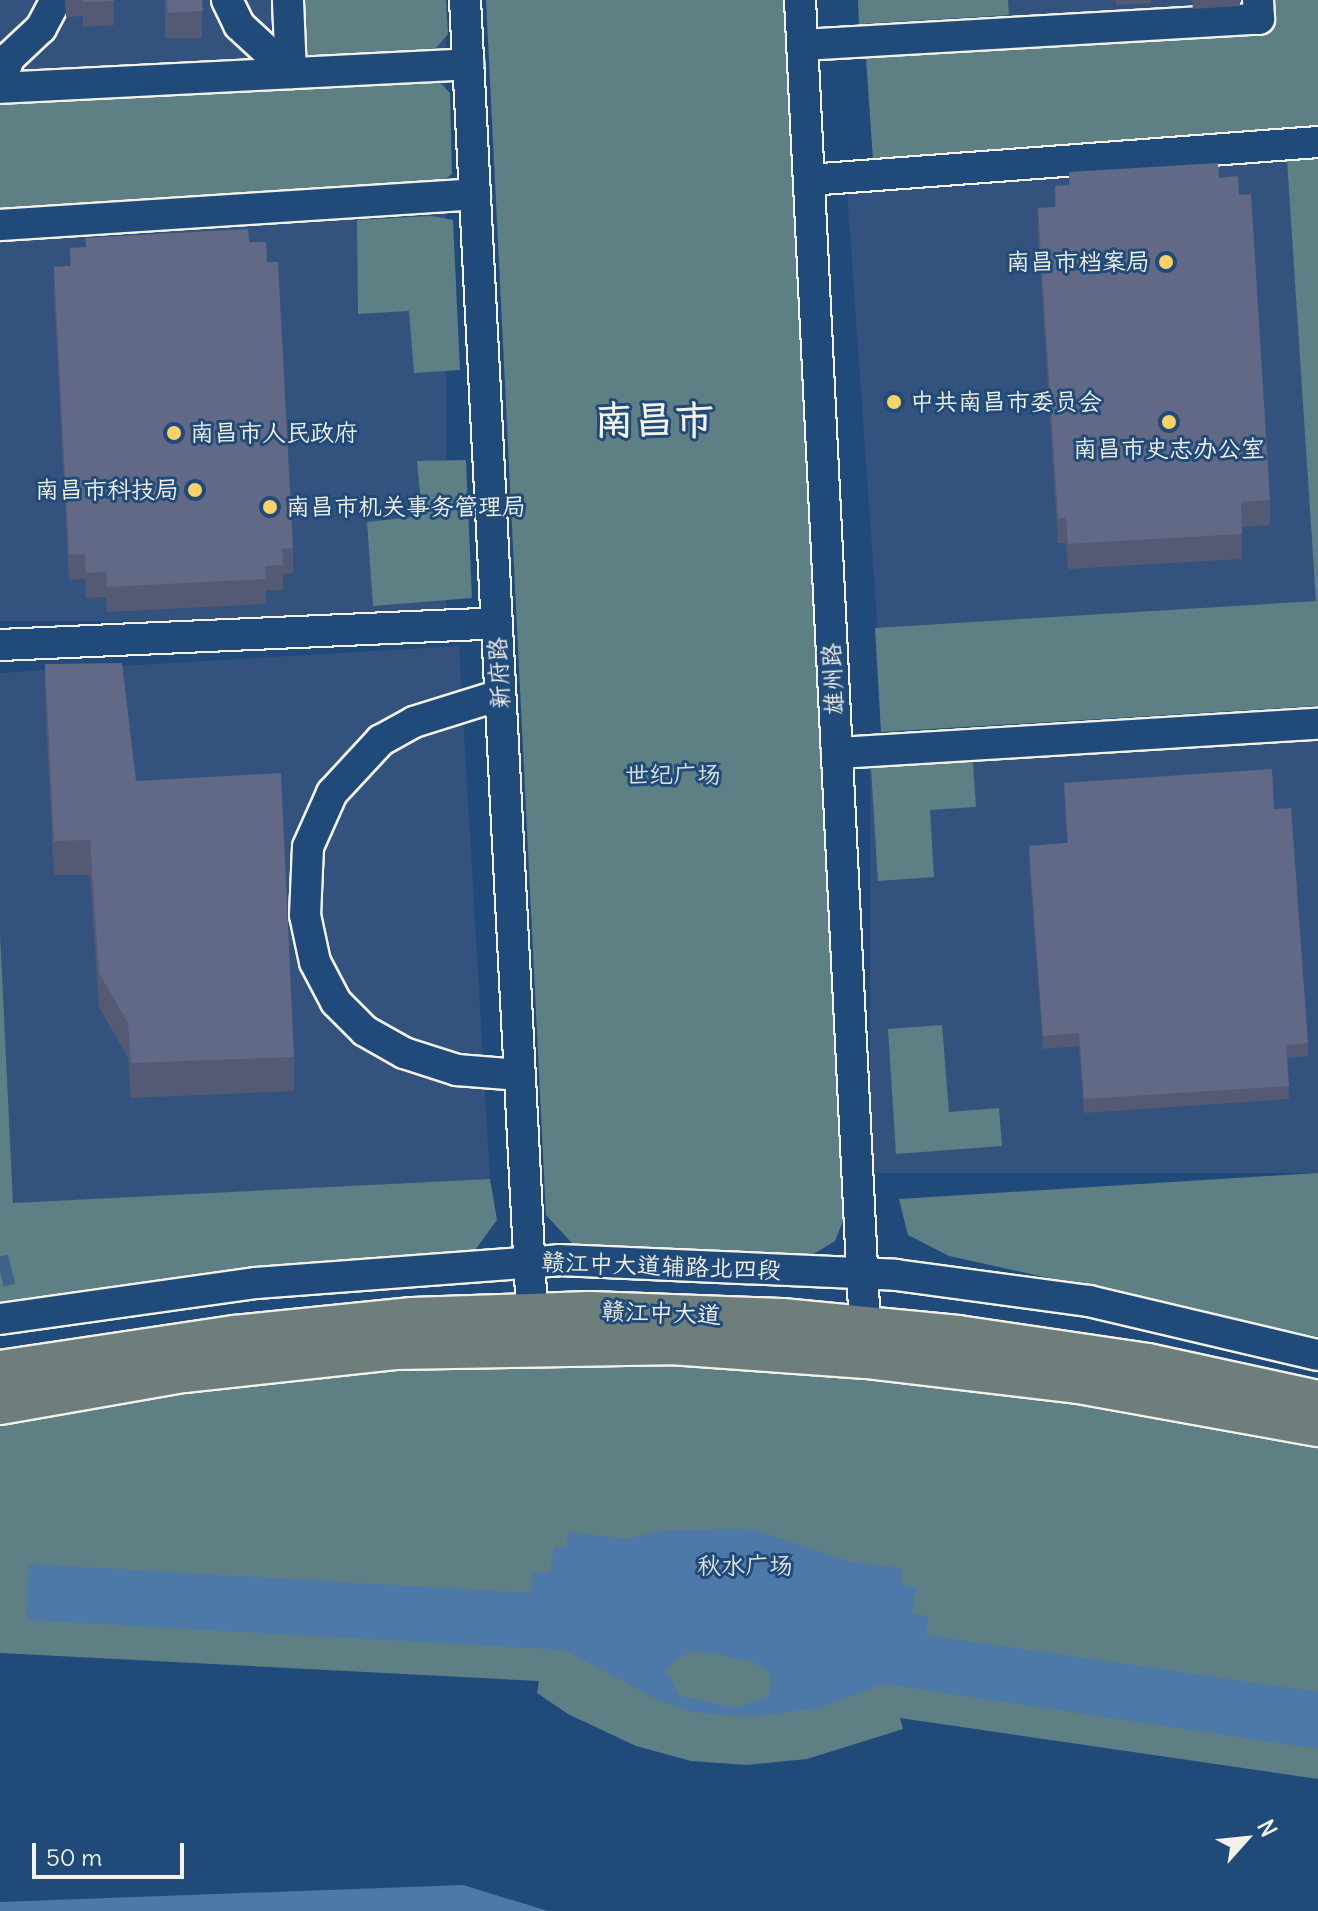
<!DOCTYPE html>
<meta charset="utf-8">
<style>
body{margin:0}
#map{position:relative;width:1318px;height:1911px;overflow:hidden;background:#1f4a7a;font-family:Delius,"LXGW WenKai TC",sans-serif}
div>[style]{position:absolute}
.built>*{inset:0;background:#33537e;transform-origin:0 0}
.green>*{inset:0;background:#5e7f83}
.water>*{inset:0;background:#4d79a8}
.minor-tunnel>*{height:30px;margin-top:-15px;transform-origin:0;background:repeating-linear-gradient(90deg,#3f638a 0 30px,transparent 0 45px)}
.roads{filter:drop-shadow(2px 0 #f4f1e8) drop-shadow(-2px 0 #f4f1e8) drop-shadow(0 2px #f4f1e8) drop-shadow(0 -2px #f4f1e8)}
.minor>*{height:30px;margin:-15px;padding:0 15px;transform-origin:15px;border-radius:15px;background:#1f4a7a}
.major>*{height:38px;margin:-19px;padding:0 19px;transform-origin:19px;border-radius:19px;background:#6d7e7c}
.wall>*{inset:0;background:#545a73;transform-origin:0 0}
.building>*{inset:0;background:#626986}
.dots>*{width:22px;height:22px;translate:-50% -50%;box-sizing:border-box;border:4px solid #1f4a7a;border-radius:50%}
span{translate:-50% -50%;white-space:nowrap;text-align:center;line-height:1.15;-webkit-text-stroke:6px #1f4a7a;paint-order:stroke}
.poi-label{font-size:24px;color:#f4f1e8}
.right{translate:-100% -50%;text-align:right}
.left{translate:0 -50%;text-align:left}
.street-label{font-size:24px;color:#f4f1e8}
.park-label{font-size:24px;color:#dee0d9}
.town-label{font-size:40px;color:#f4f1e8;font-weight:700}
.north{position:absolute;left:1206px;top:1799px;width:80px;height:80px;-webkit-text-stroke:6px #1f4a7a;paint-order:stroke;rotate:63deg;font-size:22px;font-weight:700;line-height:32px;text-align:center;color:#f4f1e8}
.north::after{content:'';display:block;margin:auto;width:28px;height:36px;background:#f4f1e8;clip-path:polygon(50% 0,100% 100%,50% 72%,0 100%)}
.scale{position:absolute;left:32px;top:1843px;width:152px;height:36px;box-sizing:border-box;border:4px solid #f4f1e8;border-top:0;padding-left:10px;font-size:24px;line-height:28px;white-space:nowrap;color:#f4f1e8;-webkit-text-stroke:6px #1f4a7a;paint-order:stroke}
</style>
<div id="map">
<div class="built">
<i style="left:0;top:0;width:446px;height:621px"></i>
<i style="clip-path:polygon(858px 0,1265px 0,1268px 35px,866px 58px)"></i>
<i style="left:1287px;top:161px;width:441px;height:441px;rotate:86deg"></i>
<i style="clip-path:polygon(459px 646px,490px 1179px,13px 1204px,0 932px,0 673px)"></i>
<i style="left:1318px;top:741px;width:432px;height:448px;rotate:90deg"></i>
</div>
<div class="green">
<i style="clip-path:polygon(304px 0,446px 0,448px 34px,428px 57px,306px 60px)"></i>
<i style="clip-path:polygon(486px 0,784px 0,845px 1216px,835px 1241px,804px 1260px,580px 1252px,546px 1215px)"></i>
<i style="clip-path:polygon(858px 0,1008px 0,1009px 15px,859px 24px)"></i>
<i style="clip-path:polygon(1265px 0,1318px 0,1318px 134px,873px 160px,866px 58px,1267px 35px)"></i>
<i style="clip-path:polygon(434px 77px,450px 93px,452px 174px,437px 186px,0 210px,0 103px)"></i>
<i style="clip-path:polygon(1318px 159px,1318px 706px,881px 732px,875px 628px,1316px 601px,1287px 161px)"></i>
<i style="clip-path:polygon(431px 216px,453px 220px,460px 370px,414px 373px,409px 311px,358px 314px,357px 220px)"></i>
<i style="clip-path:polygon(466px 460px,472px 598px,373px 606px,367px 522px,422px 516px,417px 461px)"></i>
<i style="clip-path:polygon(973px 762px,976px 807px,930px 810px,934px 877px,878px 881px,871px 768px)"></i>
<i style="clip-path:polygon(0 932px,13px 1203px,490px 1179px,497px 1220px,470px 1257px,0 1308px)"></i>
<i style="clip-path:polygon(942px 1025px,949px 1112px,999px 1108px,1002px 1146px,896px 1154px,888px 1029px)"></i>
<i style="clip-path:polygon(1318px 1173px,1318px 1337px,949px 1256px,908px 1235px,899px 1199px)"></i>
<i style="clip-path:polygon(602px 1360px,959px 1384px,1318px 1449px,1318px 1779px,900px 1718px,903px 1729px,807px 1759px,747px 1765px,691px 1761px,636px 1746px,568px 1714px,537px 1693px,539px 1681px,0 1653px,0 1421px,369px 1367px)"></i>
</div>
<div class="water">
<i style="clip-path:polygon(evenodd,752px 1529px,852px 1562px,902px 1568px,901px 1584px,916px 1587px,912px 1614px,928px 1616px,926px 1635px,1318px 1692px,1318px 1749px,884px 1684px,819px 1708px,750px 1717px,692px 1712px,660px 1701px,564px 1650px,27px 1620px,29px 1564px,532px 1593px,533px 1573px,550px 1573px,554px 1547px,567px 1547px,568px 1532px,627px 1539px,664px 1530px,752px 1529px,696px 1651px,752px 1661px,768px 1672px,772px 1685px,767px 1697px,735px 1708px,680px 1696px,666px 1671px,677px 1658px,696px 1651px)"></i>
<i style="clip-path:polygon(463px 1885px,548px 1911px,0 1911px,0 1902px)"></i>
</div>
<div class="minor-tunnel">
<i style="left:0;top:1272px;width:12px;rotate:-14deg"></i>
</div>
<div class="roads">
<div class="minor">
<i style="left:227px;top:0;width:28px;rotate:64deg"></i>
<i style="left:239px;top:25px;width:71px;rotate:42.7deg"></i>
<i style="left:291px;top:73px;width:73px;rotate:-92.4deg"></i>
<i style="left:465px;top:0;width:1334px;rotate:87.08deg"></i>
<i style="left:800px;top:0;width:1350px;rotate:87.2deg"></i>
<i style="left:802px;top:45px;width:458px;rotate:-3.3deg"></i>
<i style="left:1259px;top:19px;width:19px;rotate:-93deg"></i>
<i style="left:0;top:83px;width:27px;rotate:-70deg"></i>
<i style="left:9px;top:58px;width:44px;rotate:-43.2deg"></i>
<i style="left:41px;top:28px;width:32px;rotate:-62deg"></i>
<i style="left:0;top:88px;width:469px;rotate:-2.9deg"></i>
<i style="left:809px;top:180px;width:510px;rotate:-4.27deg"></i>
<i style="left:0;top:225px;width:476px;rotate:-3.7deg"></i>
<i style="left:0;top:645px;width:497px;rotate:-2.5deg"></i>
<i style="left:500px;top:695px;width:90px;rotate:162.6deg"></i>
<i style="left:414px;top:722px;width:38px;rotate:151deg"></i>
<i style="left:381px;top:740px;width:72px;rotate:132.8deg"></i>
<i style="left:332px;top:793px;width:59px;rotate:114deg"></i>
<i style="left:308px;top:847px;width:68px;rotate:92.5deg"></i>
<i style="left:305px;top:915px;width:48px;rotate:78deg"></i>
<i style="left:315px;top:962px;width:45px;rotate:62.3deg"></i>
<i style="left:336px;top:1002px;width:41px;rotate:45deg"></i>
<i style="left:365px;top:1031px;width:45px;rotate:29.4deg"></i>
<i style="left:404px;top:1053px;width:56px;rotate:17.8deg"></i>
<i style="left:457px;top:1070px;width:63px;rotate:4.5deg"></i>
<i style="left:837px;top:753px;width:482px;rotate:-3.5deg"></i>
<i style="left:0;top:1319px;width:259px;rotate:-8deg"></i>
<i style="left:256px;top:1283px;width:304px;rotate:-4.3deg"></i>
<i style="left:559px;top:1260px;width:337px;rotate:2.5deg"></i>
<i style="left:896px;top:1275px;width:195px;rotate:7.7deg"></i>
<i style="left:1089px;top:1301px;width:235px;rotate:13.3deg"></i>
</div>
<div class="major">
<i style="left:0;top:1370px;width:238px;rotate:-8.5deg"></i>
<i style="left:235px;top:1335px;width:178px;rotate:-5.8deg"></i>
<i style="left:412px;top:1317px;width:178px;rotate:-1.9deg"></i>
<i style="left:590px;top:1311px;width:192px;rotate:2.1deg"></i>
<i style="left:782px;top:1318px;width:177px;rotate:5.5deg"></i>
<i style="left:958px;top:1335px;width:192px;rotate:8.4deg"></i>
<i style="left:1148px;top:1363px;width:174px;rotate:12.3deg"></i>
<i style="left:0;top:1405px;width:187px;rotate:-9.9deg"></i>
<i style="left:184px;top:1373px;width:212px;rotate:-6.2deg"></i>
<i style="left:395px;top:1350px;width:274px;rotate:-1deg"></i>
<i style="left:669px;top:1345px;width:197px;rotate:4.1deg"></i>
<i style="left:866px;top:1359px;width:213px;rotate:6.7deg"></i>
<i style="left:1078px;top:1384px;width:244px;rotate:10.2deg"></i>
</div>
</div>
<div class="wall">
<i style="clip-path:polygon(65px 0,114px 0,114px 25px,83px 27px,83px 16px,66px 17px)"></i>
<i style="left:165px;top:0;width:37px;height:38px"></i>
<i style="clip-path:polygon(1116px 0,1151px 0,1151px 3px,1116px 5px)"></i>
<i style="clip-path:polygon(1192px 0,1240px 0,1240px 6px,1193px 9px)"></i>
<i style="clip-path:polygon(1069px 172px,1219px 178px,1239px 195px,1270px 500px,1270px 525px,1242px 527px,1242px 559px,1068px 569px,1066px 543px,1058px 543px,1038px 232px,1038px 208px,1055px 207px,1055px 186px,1069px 186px)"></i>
<i style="clip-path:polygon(249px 242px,267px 262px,293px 548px,293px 573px,283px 574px,283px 590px,266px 590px,266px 604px,107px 612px,106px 597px,86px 598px,85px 579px,69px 580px,54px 292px,54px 267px,70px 266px,70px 248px)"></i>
<i style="clip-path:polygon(45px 664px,136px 781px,294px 1057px,294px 1091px,131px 1098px,128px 1058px,99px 1007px,90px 875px,54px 875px,45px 699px)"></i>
<i style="clip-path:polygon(1064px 783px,1274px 809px,1308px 1043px,1308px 1056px,1287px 1058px,1289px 1099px,1084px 1113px,1079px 1046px,1043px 1049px,1029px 859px,1029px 846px,1067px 843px)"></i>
</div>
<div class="building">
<i style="clip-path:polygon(83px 0,114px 0,114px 1px,83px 2px)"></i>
<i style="clip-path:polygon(167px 0,202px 0,203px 11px,168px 13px)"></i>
<i style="clip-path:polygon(1218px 163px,1219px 178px,1238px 176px,1239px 195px,1251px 194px,1270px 500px,1241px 502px,1242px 534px,1068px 544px,1066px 518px,1058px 518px,1038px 208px,1056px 207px,1055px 186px,1070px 185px,1069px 172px)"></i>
<i style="clip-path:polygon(248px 229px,249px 242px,266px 242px,267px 262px,278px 262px,293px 548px,282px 549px,283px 565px,265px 566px,266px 579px,107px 587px,106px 572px,86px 573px,85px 554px,69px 555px,54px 267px,71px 266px,70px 248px,86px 247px,85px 238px)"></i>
<i style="clip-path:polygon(122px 663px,136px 781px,281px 773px,294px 1057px,131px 1063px,128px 1023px,99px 973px,90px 840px,54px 841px,45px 664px)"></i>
<i style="clip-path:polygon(1272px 769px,1274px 809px,1291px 808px,1308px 1043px,1286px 1045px,1289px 1086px,1084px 1099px,1079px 1033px,1043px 1036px,1029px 846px,1068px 843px,1064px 783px)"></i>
</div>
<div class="dots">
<i style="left:1166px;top:262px;background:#ffd166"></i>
<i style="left:894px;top:402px;background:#ffd166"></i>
<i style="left:1169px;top:422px;background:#ffd166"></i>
<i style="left:174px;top:433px;background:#ffd166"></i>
<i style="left:195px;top:490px;background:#ffd166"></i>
<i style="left:270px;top:507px;background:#ffd166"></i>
</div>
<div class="poi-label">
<span class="right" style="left:1150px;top:262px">南昌市档案局</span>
<span class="left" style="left:910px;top:402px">中共南昌市委员会</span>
<span class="left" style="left:190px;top:433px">南昌市人民政府</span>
<span style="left:1169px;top:449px">南昌市史志办公室</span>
<span class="right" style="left:179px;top:490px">南昌市科技局</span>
<span class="left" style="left:286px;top:507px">南昌市机关事务管理局</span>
</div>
<div class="street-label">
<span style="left:499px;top:673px;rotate:-93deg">新府路</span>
<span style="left:833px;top:679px;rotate:-93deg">雄州路</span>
<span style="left:661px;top:1266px;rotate:2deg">赣江中大道辅路北四段</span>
<span style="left:661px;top:1313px;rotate:2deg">赣江中大道</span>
</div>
<div class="park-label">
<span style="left:673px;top:775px">世纪广场</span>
<span style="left:745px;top:1566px">秋水广场</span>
</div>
<div class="town-label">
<span style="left:654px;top:420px">南昌市</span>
</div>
<div class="north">N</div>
<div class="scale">50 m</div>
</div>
